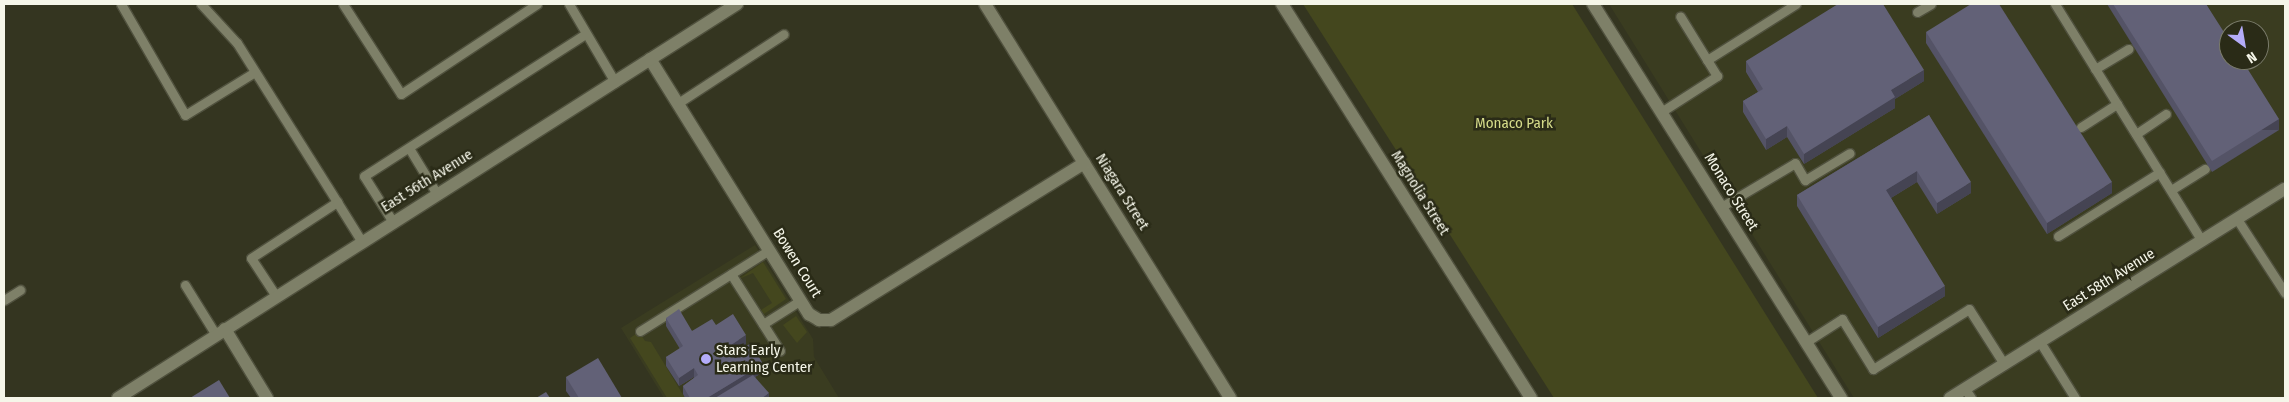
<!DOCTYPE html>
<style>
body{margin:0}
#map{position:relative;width:2289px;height:402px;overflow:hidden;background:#343520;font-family:"Fira Sans Condensed",sans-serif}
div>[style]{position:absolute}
.built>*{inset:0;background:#3a3c20}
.green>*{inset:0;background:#44471e}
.roads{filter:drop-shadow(1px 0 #50513e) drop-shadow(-1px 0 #50513e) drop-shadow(0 1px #50513e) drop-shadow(0 -1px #50513e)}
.lane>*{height:9px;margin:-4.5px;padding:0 4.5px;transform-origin:4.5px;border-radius:4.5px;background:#7e8068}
.street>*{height:12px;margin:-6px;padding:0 6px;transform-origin:6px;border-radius:6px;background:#7e8068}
.secondary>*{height:12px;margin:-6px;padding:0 6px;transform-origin:6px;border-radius:6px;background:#7e8068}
.wall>*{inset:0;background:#545366}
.shaded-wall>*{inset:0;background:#454453;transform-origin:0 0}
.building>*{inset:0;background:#626177}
.dots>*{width:14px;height:14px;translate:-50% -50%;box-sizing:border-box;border:2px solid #2a2b17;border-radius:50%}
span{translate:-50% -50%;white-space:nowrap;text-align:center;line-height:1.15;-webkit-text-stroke:5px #2a2b17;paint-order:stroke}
.park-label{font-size:15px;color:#d5db89}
.street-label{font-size:15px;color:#f5f6e9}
.poi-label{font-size:15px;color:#f5f6e9}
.left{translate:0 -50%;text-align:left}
.frame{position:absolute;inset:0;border:5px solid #f5f6e9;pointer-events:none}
.north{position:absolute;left:2219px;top:20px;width:50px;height:50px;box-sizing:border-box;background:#2a2b17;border:1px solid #7b7c6b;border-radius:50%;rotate:148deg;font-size:14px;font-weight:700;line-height:20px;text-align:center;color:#f5f6e9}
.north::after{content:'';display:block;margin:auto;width:18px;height:22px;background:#b4acf9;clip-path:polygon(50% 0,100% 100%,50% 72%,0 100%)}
</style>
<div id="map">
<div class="built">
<i style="clip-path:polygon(evenodd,1609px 4px,2285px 4px,2285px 398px,1854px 398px,1609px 4px,2229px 30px,2259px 30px,2259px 60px,2229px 60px,2229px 30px)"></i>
<i style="clip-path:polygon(755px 245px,813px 339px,814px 357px,839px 398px,664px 398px,621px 328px)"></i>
</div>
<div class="green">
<i style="clip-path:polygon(1303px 4px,1572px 4px,1818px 398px,1554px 398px)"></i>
<i style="clip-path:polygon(763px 262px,786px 299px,764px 314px,761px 310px,772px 303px,753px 273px,739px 279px)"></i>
<i style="clip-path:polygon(796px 316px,807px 332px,797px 343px,783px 325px)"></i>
<i style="clip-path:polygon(639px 332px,645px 341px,651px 342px,685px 398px,667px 398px,630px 338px)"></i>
</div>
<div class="roads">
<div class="lane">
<i style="left:121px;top:4px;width:128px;rotate:60deg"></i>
<i style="left:185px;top:115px;width:82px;rotate:-31.6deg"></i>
<i style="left:201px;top:4px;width:53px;rotate:47.3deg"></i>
<i style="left:237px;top:43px;width:188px;rotate:57.8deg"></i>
<i style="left:343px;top:4px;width:107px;rotate:57.2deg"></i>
<i style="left:401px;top:94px;width:163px;rotate:-33.5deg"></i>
<i style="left:569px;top:4px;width:91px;rotate:59.5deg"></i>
<i style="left:2055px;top:4px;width:279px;rotate:58.2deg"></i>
<i style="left:1917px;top:12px;width:16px;rotate:-30deg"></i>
<i style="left:1707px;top:60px;width:105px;rotate:-32.2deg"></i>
<i style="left:2095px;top:69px;width:39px;rotate:-31deg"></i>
<i style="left:678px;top:103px;width:126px;rotate:-33.1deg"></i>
<i style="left:1661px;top:112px;width:67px;rotate:-32.7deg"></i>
<i style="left:1717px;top:76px;width:70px;rotate:-121.7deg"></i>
<i style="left:2081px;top:127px;width:43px;rotate:-32.6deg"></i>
<i style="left:2136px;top:134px;width:36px;rotate:-34deg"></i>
<i style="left:409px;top:148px;width:54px;rotate:58.7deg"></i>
<i style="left:2171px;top:190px;width:40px;rotate:-32deg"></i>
<i style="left:1721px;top:207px;width:86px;rotate:-30.7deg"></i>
<i style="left:1795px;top:163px;width:20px;rotate:60deg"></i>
<i style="left:1805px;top:180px;width:52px;rotate:-31deg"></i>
<i style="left:2237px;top:219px;width:88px;rotate:57deg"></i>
<i style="left:393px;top:222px;width:54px;rotate:-122.2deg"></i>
<i style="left:364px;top:176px;width:263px;rotate:-32.7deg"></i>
<i style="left:2058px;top:236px;width:120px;rotate:-32.1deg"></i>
<i style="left:731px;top:274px;width:91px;rotate:57.5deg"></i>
<i style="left:185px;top:285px;width:59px;rotate:58.2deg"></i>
<i style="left:276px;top:296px;width:45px;rotate:-123.3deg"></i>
<i style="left:251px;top:258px;width:103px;rotate:-33.1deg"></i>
<i style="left:337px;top:202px;width:47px;rotate:58deg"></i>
<i style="left:4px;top:300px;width:19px;rotate:-32deg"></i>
<i style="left:763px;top:324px;width:45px;rotate:-32.3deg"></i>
<i style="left:640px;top:331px;width:152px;rotate:-32.1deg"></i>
<i style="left:1806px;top:342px;width:43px;rotate:-32.6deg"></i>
<i style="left:1842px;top:319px;width:59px;rotate:58.2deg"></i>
<i style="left:1873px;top:369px;width:113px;rotate:-32deg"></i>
<i style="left:1969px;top:309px;width:65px;rotate:57.5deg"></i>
<i style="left:2040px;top:342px;width:66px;rotate:58deg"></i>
<i style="left:1965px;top:389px;width:11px;rotate:56deg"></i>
</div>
<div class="street">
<i style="left:985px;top:4px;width:464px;rotate:58.1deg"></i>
<i style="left:1282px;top:4px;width:466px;rotate:57.7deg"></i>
<i style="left:650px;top:59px;width:301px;rotate:58.1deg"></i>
<i style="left:809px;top:314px;width:12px;rotate:31deg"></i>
<i style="left:819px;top:320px;width:12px"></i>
<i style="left:831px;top:320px;width:298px;rotate:-31.8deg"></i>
<i style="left:225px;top:329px;width:81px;rotate:58.7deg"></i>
</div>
<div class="secondary">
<i style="left:1593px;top:4px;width:466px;rotate:57.8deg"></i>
<i style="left:118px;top:398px;width:734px;rotate:-32.48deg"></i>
<i style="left:1950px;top:398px;width:395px;rotate:-32deg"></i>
</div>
</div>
<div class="wall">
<i style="clip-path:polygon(2107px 4px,2206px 4px,2279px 130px,2212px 172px)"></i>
<i style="clip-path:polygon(1926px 32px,2112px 193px,2047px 234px,1926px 43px)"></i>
<i style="clip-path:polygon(1746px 61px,1924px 81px,1895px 99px,1895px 108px,1804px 164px,1787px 137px,1766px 150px,1743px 112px,1743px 101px,1758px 92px,1746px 72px)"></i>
<i style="clip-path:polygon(1929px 115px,1971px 193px,1937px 214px,1917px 182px,1891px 198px,1945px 296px,1878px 338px,1797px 206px,1797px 195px)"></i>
<i style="clip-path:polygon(666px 318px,692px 331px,716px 325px,746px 344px,734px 351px,736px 353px,763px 372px,755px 377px,769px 397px,767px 398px,685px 398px,683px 394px,683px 386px,694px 378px,694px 377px,679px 386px,666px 366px,666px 357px,680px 349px,666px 326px)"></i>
<i style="clip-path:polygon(566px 377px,622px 398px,571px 398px,566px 391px)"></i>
</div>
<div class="shaded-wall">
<i style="clip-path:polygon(1924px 70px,1924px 81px,1895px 99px,1895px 108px,1804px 164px,1804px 154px,1891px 90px)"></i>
<i style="left:2279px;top:119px;width:11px;height:79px;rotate:90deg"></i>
<i style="clip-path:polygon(1787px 126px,1787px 137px,1766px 150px,1766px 139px)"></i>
<i style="clip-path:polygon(1917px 171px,1917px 182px,1886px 201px,1886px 190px)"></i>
<i style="clip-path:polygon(1971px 182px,1971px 193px,1937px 214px,1937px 203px)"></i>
<i style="clip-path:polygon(2112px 182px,2112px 193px,2047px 234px,2047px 223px)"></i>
<i style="clip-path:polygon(1945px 286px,1945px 296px,1878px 338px,1878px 327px)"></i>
<i style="clip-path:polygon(746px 335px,746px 344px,731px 354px,731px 345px)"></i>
<i style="clip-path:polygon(763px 364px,763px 372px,721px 398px,707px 398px)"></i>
<i style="clip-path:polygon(694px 368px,694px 377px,679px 386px,679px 378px)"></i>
<i style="clip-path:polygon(769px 393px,769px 397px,767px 398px,762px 398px)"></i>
</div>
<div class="building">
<i style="clip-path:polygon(1838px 4px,1883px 4px,1924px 70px,1891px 90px,1895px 97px,1804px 154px,1787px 126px,1766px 139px,1743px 101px,1763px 89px,1746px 61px)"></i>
<i style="clip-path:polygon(1971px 4px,1999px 4px,2112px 182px,2047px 223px,1926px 32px)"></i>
<i style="clip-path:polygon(2113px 4px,2206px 4px,2229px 40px,2229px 60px,2242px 60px,2279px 119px,2212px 161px)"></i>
<i style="clip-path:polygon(1929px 115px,1971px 182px,1937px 203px,1917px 171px,1886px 190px,1945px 286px,1878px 327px,1797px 195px)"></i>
<i style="clip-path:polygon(679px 309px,692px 331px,712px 319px,716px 325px,733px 314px,746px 335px,731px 345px,736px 353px,751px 343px,763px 364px,707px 398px,690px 398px,683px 386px,698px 375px,694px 368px,679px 378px,666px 357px,683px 346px,666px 318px)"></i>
<i style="clip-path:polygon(598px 358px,622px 398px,579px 398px,566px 377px)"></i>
<i style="clip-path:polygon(753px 375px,769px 393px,762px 398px,715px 398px)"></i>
<i style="clip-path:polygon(219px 380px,230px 398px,190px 398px)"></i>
<i style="clip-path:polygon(546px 392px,550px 398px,536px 398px)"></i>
</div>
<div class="dots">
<i style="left:706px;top:359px;background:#b4acf9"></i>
</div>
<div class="park-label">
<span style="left:1514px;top:124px">Monaco Park</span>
</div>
<div class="street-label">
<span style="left:427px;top:181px;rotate:-32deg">East 56th Avenue</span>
<span style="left:1122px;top:192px;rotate:58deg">Niagara Street</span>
<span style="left:1731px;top:192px;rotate:58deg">Monaco Street</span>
<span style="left:1420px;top:193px;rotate:58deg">Magnolia Street</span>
<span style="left:797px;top:263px;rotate:58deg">Bowen Court</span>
<span style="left:2109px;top:280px;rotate:-32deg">East 58th Avenue</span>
</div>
<div class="poi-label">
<span class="left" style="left:716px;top:359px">Stars Early<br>Learning Center</span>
</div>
<div class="frame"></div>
<div class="north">N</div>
</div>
